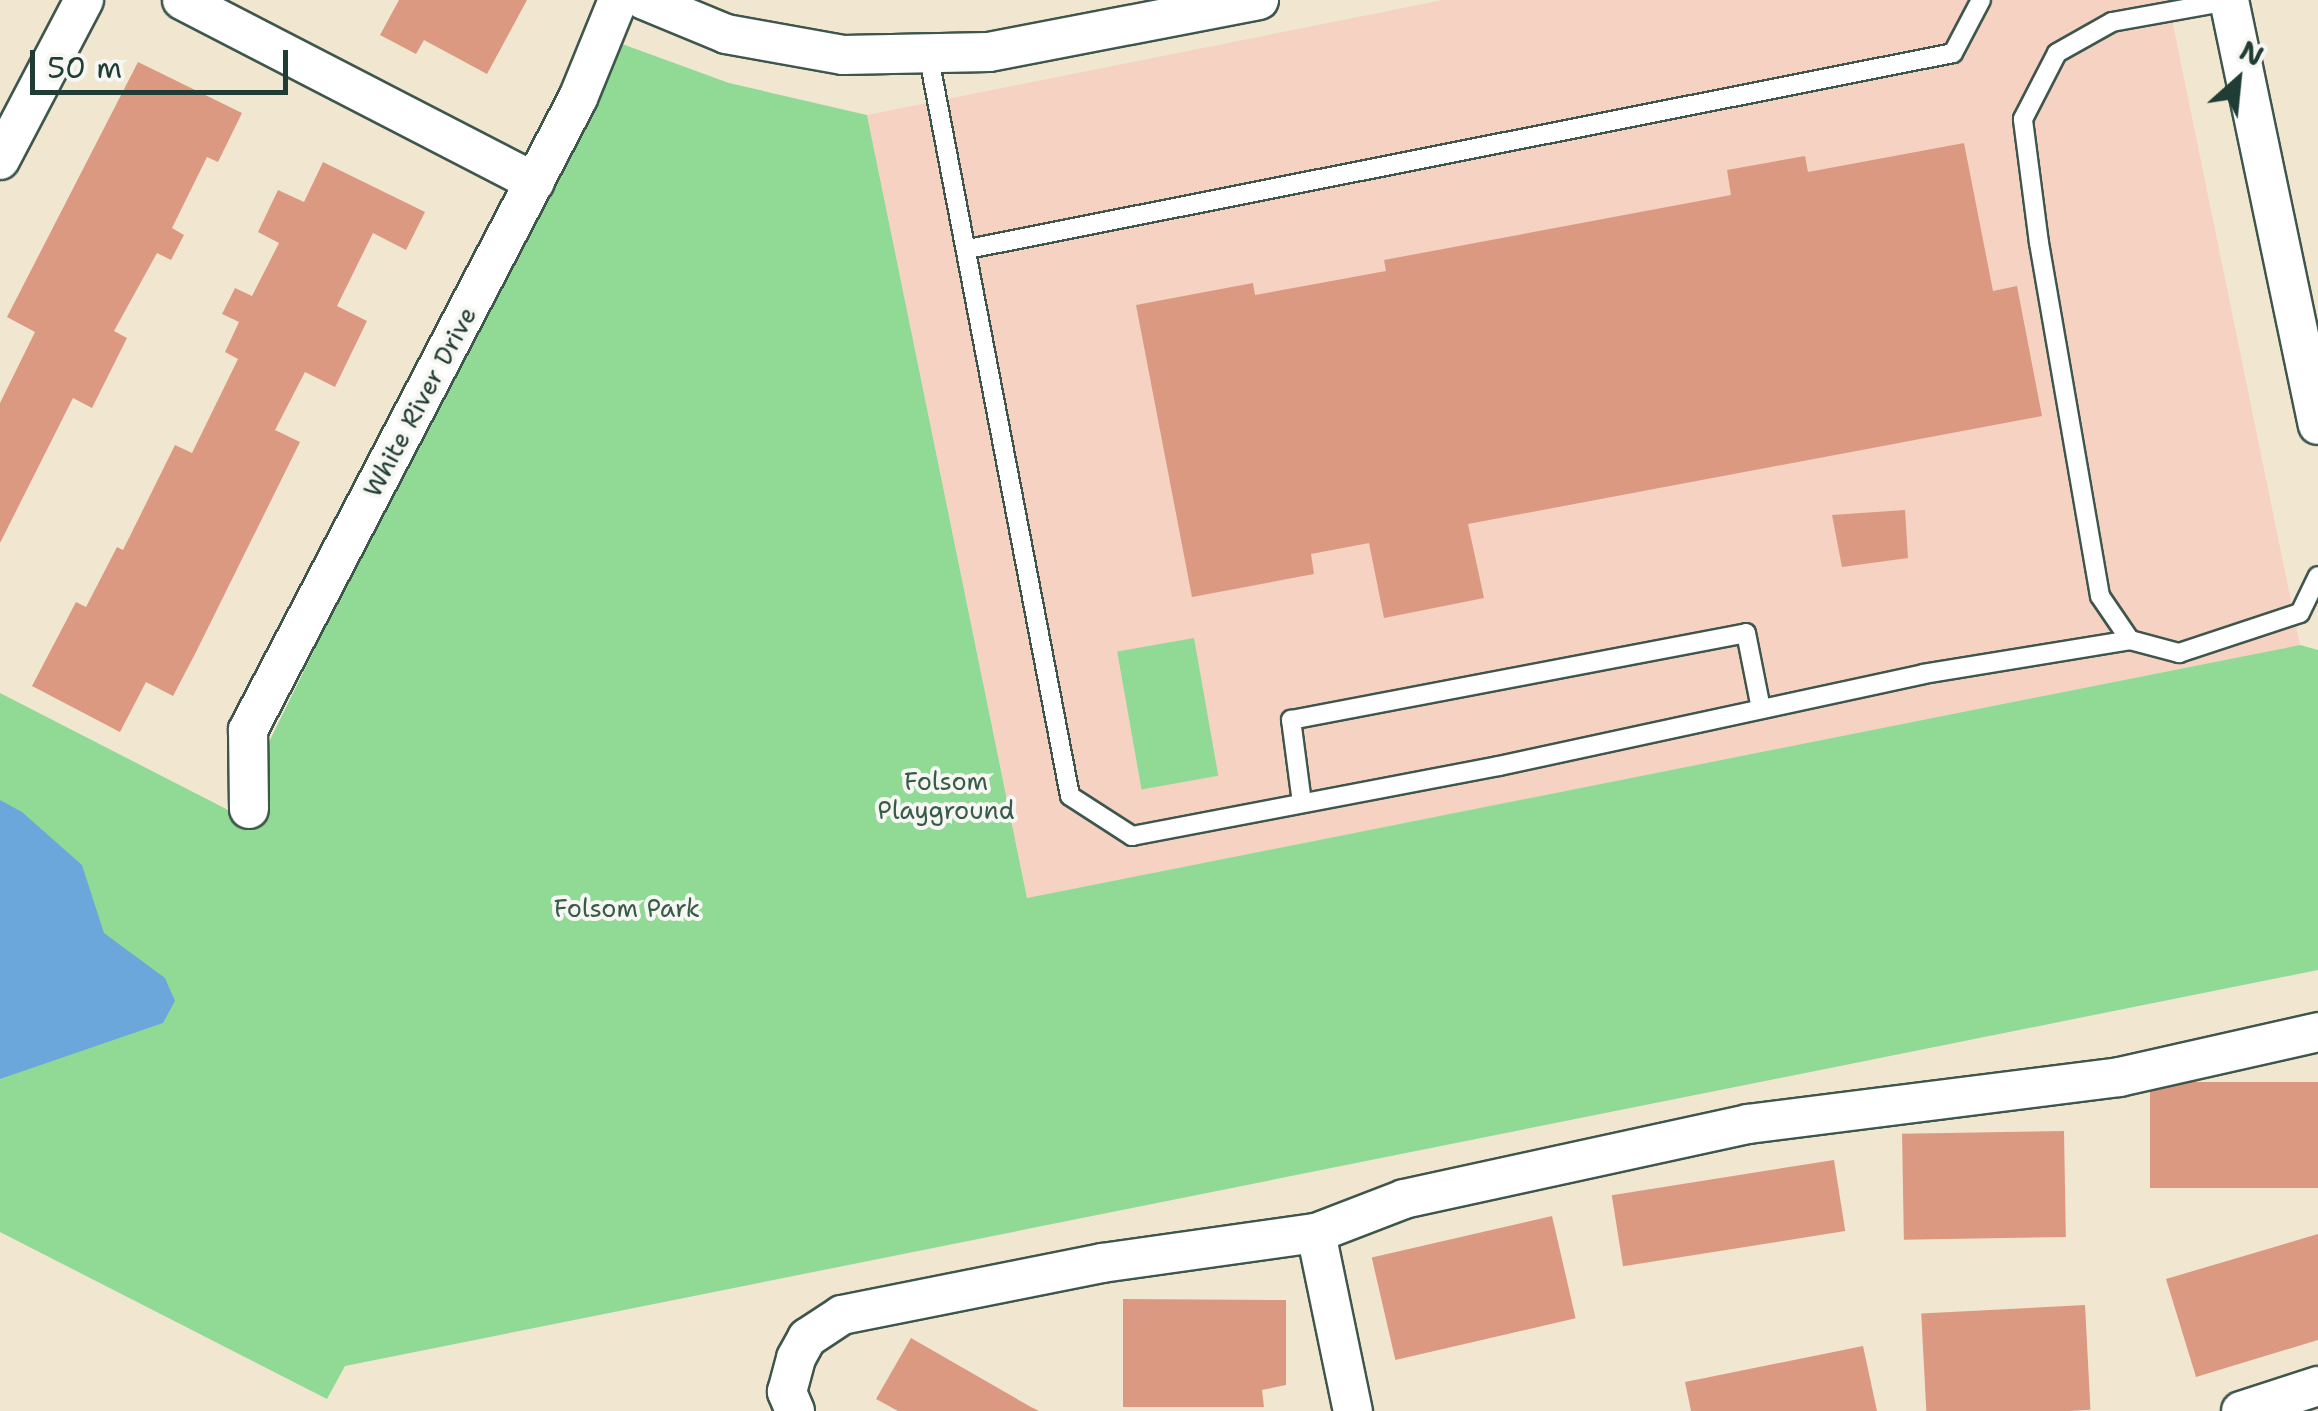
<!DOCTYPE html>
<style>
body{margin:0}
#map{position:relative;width:2318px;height:1411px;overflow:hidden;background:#f1e7d1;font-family:"Shantell Sans",sans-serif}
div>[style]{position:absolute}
.built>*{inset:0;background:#f6d2c3}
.green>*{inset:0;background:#91da96;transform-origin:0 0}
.water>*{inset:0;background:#6ca7dc}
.building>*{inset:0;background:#dc9981;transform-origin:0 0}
.roads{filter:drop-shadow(2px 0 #3e564c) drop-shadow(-2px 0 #3e564c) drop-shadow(0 2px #3e564c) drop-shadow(0 -2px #3e564c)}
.lane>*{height:18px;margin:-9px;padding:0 9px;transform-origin:9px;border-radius:9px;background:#fff}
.street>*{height:38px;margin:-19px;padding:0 19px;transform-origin:19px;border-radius:19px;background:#fff}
span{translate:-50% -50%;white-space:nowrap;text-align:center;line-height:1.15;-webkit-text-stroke:8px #f6f6f2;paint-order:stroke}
.street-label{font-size:25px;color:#1f3d34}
.park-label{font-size:25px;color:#365c48}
.north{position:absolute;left:2188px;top:30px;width:100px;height:100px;-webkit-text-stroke:8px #f6f6f2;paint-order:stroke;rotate:27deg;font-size:28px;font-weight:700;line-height:40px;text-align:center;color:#1f3d34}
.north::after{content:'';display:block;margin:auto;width:35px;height:45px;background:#1f3d34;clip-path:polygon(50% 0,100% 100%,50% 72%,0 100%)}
.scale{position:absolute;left:30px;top:50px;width:258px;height:45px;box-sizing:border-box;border:5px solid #1f3d34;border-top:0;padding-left:12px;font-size:30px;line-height:35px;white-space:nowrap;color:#1f3d34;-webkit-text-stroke:8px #f6f6f2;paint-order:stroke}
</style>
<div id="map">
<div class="built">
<i style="clip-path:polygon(1443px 0,2168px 0,2300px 645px,1027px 898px,867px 115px)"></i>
</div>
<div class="green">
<i style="clip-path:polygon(614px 41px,729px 83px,867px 115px,1027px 898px,2300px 645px,2318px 650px,2318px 970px,345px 1366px,327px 1399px,0 1232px,0 693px,234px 813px)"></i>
<i style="left:1194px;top:638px;width:140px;height:78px;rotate:80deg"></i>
</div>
<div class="water">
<i style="clip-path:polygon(0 800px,22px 812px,82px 865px,104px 933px,165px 978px,175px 1001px,163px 1023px,0 1079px)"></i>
</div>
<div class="building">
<i style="clip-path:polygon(399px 0,527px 0,487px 74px,424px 40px,416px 54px,380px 35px)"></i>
<i style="clip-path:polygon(138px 62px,242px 113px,218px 162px,207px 157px,172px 228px,184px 235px,171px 260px,157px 253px,114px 331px,127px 338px,92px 408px,73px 398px,0 543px,0 403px,35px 332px,7px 317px)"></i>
<i style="clip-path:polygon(1964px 143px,1993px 291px,2017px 286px,2042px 416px,1468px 524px,1484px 598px,1384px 618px,1369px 543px,1311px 554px,1314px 574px,1192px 597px,1136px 305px,1253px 283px,1255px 295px,1386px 271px,1384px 260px,1731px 195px,1727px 170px,1805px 156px,1808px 172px)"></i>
<i style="clip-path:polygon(323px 162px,425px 212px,406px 250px,373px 233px,337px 306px,367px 321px,335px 387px,305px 372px,275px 430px,300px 442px,195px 654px,173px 696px,146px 682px,120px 732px,32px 686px,76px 602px,86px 607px,117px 547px,123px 550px,175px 445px,192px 453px,238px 359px,225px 352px,239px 322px,222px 314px,235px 288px,252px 296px,279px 243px,258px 232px,278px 190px,304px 202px)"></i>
<i style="clip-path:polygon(1905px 510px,1908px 558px,1842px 567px,1832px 515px)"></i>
<i style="left:2318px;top:1082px;width:106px;height:168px;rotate:90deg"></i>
<i style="left:2064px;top:1131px;width:106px;height:162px;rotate:89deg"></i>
<i style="left:1834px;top:1160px;width:72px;height:225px;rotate:81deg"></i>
<i style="left:1552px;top:1216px;width:105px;height:185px;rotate:77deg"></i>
<i style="clip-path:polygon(2318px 1234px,2318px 1340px,2196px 1377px,2166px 1279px)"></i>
<i style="clip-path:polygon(1123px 1299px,1286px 1300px,1286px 1385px,1262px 1390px,1264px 1407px,1123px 1407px)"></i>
<i style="left:2085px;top:1305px;width:105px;height:164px;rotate:87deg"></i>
<i style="clip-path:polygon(911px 1338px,1031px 1407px,1039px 1411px,898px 1411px,876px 1399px)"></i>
<i style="clip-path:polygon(1863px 1346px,1877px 1411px,1691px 1411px,1685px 1382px)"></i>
</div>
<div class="roads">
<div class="lane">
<i style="left:928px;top:53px;width:756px;rotate:79.18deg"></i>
<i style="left:1070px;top:796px;width:74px;rotate:32.8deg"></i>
<i style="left:1132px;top:836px;width:374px;rotate:-10.8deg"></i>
<i style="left:1499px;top:766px;width:434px;rotate:-12.2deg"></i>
<i style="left:1923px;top:674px;width:210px;rotate:-9.3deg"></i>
<i style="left:2130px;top:640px;width:51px;rotate:14.9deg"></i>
<i style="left:2179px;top:653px;width:127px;rotate:-18.3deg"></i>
<i style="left:2300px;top:613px;width:41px;rotate:-64.1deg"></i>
<i style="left:968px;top:249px;width:1004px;rotate:-11.25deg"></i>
<i style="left:1953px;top:53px;width:60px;rotate:-62.2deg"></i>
<i style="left:2130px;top:640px;width:53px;rotate:-124.3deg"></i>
<i style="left:2100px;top:596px;width:358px;rotate:-99.8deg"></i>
<i style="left:2039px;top:243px;width:125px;rotate:-97.4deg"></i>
<i style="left:2023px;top:119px;width:74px;rotate:-62.7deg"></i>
<i style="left:2057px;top:53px;width:63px;rotate:-29.4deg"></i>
<i style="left:2112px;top:22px;width:119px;rotate:-10.2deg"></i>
<i style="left:1302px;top:803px;width:84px;rotate:-97.5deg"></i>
<i style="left:1291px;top:720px;width:463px;rotate:-10.8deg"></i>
<i style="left:1746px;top:633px;width:77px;rotate:78.8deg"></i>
</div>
<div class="street">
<i style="left:182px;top:0;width:397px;rotate:27.3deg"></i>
<i style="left:644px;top:0;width:89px;rotate:22.5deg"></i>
<i style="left:726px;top:34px;width:119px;rotate:10.2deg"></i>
<i style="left:843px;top:55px;width:146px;rotate:-1.2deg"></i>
<i style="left:989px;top:52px;width:275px;rotate:-10.9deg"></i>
<i style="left:2229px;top:0;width:434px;rotate:78.2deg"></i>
<i style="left:0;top:160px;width:181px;rotate:-62.3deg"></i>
<i style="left:249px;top:809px;width:79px;rotate:-90.7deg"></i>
<i style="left:248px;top:730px;width:713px;rotate:-62.43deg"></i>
<i style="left:578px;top:98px;width:106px;rotate:-67.8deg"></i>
<i style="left:1316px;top:1233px;width:182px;rotate:78.3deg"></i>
<i style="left:795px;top:1411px;width:21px;rotate:-113deg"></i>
<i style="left:787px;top:1392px;width:35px;rotate:-75deg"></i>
<i style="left:796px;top:1358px;width:23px;rotate:-61deg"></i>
<i style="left:807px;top:1338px;width:42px;rotate:-33.3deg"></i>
<i style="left:842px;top:1315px;width:265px;rotate:-11.3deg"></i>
<i style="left:1102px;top:1263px;width:216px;rotate:-8deg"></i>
<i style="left:1316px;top:1233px;width:94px;rotate:-21.1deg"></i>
<i style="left:1404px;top:1199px;width:352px;rotate:-12.3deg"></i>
<i style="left:1748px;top:1124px;width:374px;rotate:-7.2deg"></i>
<i style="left:2119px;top:1077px;width:204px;rotate:-12.7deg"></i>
<i style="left:2241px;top:1411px;width:81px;rotate:-18deg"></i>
</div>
</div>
<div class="street-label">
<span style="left:420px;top:402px;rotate:-62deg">White River Drive</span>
</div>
<div class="park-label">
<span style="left:946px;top:796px">Folsom<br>Playground</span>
<span style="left:627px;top:908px">Folsom Park</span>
</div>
<div class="north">N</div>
<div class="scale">50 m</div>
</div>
